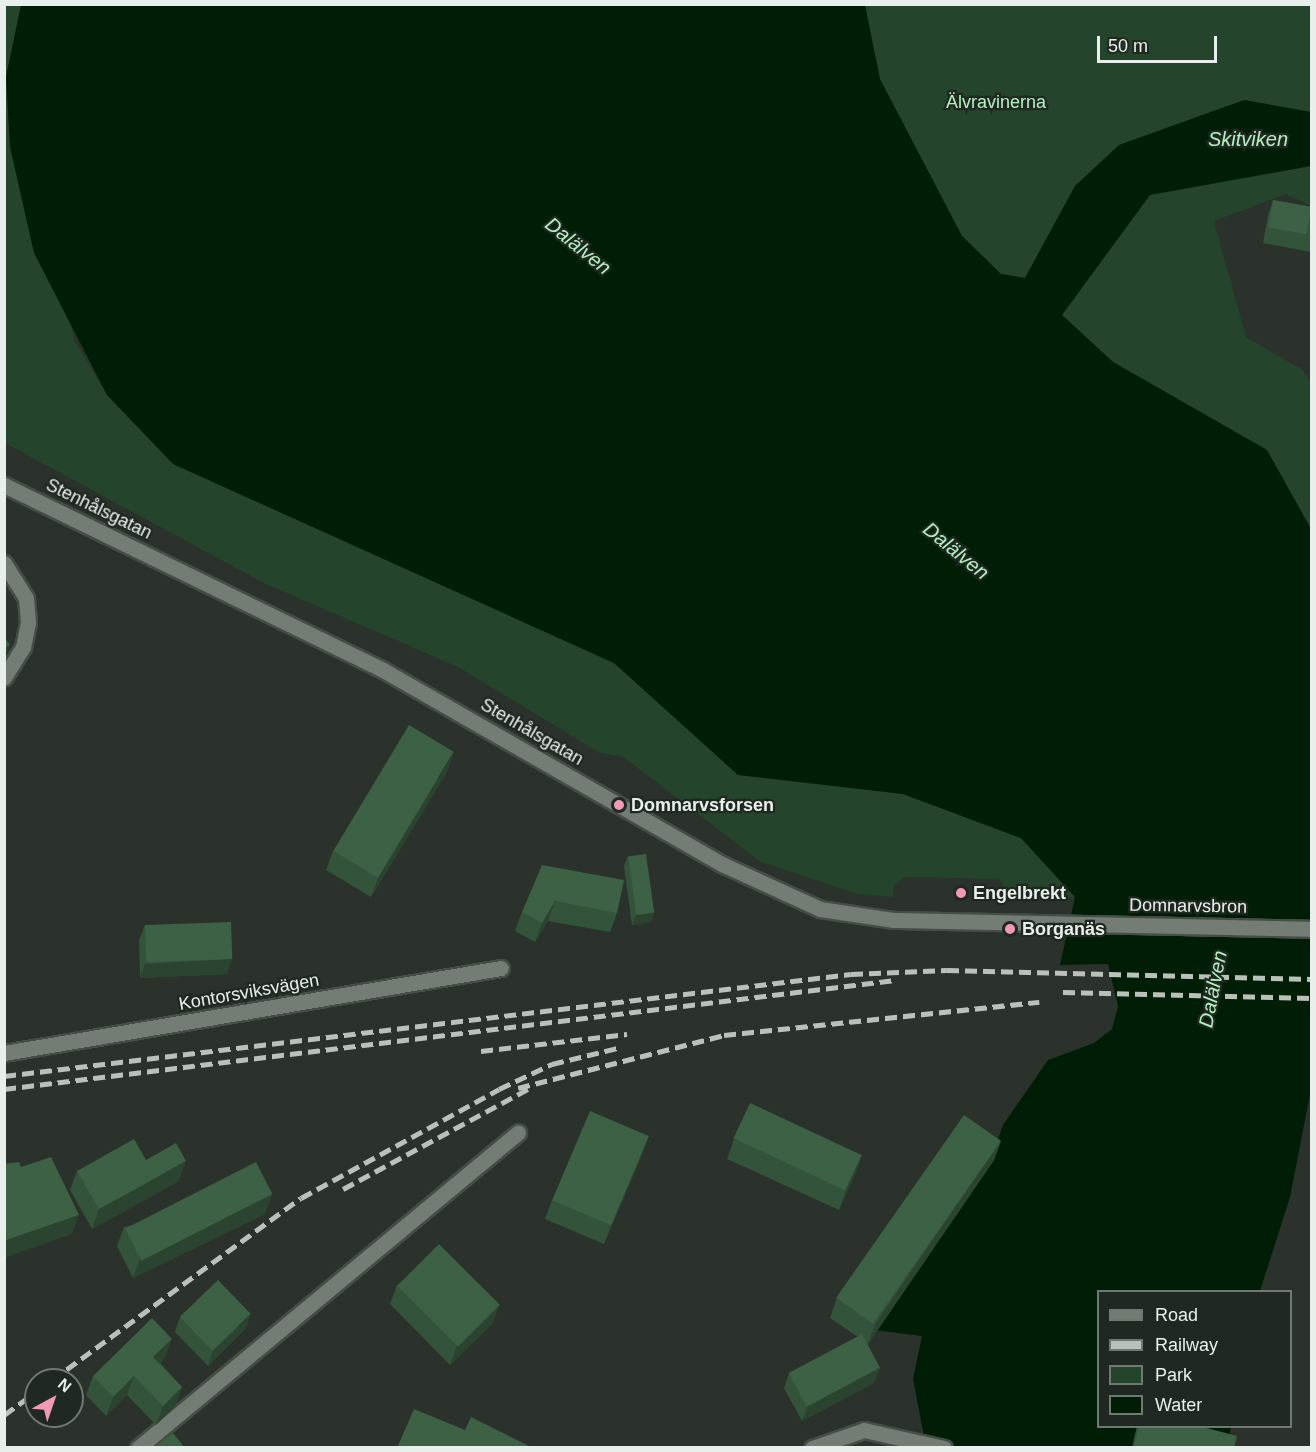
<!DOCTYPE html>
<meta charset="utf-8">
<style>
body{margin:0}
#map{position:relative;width:1316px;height:1452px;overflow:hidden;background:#2a322b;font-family:Helvetica,sans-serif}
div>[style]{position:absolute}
.green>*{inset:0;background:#25442c}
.water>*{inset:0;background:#001e06}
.roads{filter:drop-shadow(2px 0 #464d47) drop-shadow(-2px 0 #464d47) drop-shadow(0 2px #464d47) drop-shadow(0 -2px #464d47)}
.minor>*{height:15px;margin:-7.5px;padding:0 7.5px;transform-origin:7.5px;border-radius:7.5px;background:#737d74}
.rail>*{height:4.5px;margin-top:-2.25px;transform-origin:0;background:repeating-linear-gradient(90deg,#bac1bb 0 12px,transparent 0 18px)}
.wall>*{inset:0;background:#34533b}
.shaded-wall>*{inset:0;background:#2b4430}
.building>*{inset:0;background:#3d6145;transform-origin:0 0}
.dots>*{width:16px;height:16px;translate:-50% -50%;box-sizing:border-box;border:3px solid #202921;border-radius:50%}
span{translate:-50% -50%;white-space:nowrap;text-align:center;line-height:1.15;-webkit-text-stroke:4.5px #202921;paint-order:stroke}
.park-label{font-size:18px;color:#b4f2c0}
.street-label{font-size:18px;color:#e9efea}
.poi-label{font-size:18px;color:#e9efea;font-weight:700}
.left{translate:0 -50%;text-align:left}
.water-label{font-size:20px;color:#b3f1bf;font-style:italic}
.frame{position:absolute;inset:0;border:6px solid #e9efea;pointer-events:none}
.legend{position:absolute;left:1097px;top:1290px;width:195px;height:138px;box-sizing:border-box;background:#202921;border:2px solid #707871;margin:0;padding:8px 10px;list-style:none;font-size:18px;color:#e9efea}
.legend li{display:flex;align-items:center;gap:12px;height:30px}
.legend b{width:30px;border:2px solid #707871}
.north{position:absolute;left:24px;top:1368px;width:60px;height:60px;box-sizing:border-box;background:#202921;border:2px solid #707871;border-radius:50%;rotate:40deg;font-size:16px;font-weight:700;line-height:24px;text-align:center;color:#e9efea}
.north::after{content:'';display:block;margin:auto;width:21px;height:27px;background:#f09ab4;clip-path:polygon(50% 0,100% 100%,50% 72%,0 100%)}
.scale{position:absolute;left:1097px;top:36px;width:120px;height:27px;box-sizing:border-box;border:3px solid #e9efea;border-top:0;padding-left:8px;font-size:18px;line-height:21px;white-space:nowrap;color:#e9efea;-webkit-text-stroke:4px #202921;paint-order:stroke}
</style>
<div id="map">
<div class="green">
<i style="clip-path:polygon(4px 5px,21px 5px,6px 77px,75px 341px,107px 395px,173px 463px,614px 663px,738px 774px,903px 794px,1021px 838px,1075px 897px,1014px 900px,999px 879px,906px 877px,894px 885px,893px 897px,857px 894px,761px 862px,622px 756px,600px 753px,458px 667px,264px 583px,5px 443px)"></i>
<i style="clip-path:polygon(856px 5px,1310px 5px,1311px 112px,1244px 100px,1075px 186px,1025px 278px,1001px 274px,962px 236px,866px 76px)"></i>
<i style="clip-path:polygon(1311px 154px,1311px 206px,1286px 194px,1214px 221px,1246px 337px,1303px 370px,1311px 384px,1311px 529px,1267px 450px,1113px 362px,1062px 315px,1141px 183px)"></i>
</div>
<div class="water">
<i style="clip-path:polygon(21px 5px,865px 5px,880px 79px,962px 236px,1001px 274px,1025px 278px,1075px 186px,1119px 145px,1244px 100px,1311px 112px,1311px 166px,1150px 195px,1062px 315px,1113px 362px,1267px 450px,1311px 529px,1312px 1084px,1290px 1197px,1260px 1291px,1098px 1292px,1098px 1426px,1231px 1427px,1227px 1447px,926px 1447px,913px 1379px,922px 1336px,874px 1330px,990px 1162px,1003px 1125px,1048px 1060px,1094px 1043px,1112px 1029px,1118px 1006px,1108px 964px,1060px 965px,1075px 897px,1021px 838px,903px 794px,738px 775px,614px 663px,173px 464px,107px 395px,34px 253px,10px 147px,6px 77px)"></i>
</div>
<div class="roads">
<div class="minor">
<i style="left:4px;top:485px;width:422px;rotate:26deg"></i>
<i style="left:383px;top:670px;width:393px;rotate:29.8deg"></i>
<i style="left:724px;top:865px;width:106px;rotate:24.6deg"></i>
<i style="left:820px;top:909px;width:75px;rotate:8.5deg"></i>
<i style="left:894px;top:920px;width:418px;rotate:1.2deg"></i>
<i style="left:4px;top:563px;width:41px;rotate:57.8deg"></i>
<i style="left:26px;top:598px;width:24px;rotate:85deg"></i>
<i style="left:28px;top:622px;width:25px;rotate:101deg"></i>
<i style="left:23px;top:647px;width:36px;rotate:122deg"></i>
<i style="left:4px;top:1053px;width:504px;rotate:-9.71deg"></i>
<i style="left:138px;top:1448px;width:494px;rotate:-39.7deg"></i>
<i style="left:812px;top:1448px;width:55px;rotate:-19.1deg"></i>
<i style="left:864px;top:1430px;width:82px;rotate:12.7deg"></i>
</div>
</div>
<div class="rail">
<i style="left:1063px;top:992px;width:249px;rotate:1.4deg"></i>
<i style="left:481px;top:1051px;width:147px;rotate:-6.6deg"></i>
<i style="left:4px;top:1076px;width:853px;rotate:-6.87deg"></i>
<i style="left:851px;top:974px;width:96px;rotate:-2.4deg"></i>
<i style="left:947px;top:970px;width:365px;rotate:1.4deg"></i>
<i style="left:518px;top:1088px;width:213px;rotate:-14.4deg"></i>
<i style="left:724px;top:1035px;width:317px;rotate:-6deg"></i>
<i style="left:4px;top:1089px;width:898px;rotate:-6.97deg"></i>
<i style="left:343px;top:1189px;width:213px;rotate:-28.4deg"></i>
<i style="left:52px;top:1380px;width:308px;rotate:-36.2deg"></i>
<i style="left:301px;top:1198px;width:226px;rotate:-28.8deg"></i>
<i style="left:499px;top:1089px;width:59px;rotate:-25.3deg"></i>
<i style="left:552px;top:1064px;width:71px;rotate:-13.8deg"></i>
<i style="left:4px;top:1415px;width:39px;rotate:-36deg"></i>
</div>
<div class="wall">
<i style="clip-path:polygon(1273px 200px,1311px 207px,1311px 252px,1263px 243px,1268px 215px)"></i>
<i style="clip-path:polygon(447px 772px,371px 897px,326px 870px,333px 851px)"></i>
<i style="clip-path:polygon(628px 856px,654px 912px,651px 922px,632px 925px,624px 866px)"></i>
<i style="clip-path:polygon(624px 880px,617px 913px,610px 932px,548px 921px,535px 942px,515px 931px,522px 912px)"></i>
<i style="clip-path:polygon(145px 925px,232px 959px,227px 974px,140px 978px,139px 940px)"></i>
<i style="clip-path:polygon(734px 1139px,862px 1155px,855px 1174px,839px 1210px,727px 1159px)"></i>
<i style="clip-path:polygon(1001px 1141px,994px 1160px,868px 1344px,866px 1342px,880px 1368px,874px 1383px,802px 1421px,784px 1388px,789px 1373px,858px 1337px,830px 1318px,837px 1298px)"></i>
<i style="clip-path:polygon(642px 1155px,604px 1244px,545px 1219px,552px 1200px)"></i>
<i style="clip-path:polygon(146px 1160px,179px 1181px,92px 1229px,70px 1190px,77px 1171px)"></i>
<i style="clip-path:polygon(272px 1194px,265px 1214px,133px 1278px,117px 1246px,124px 1227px)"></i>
<i style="clip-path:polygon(397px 1285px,499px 1305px,492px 1324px,450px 1365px,390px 1304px)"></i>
<i style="clip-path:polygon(180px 1317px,246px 1328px,208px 1366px,175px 1332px)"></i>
<i style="clip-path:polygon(165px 1358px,160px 1363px,182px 1387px,175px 1406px,156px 1425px,127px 1395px,106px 1416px,86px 1395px,93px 1376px)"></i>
<i style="clip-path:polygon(1137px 1426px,1199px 1426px,1234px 1448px,1132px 1448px)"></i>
</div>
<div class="shaded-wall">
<i style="clip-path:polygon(10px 645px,4px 659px,4px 648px)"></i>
<i style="clip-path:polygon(454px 752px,447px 772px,371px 897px,378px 878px)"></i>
<i style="clip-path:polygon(555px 901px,548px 921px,535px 942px,542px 923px)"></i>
<i style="clip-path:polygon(654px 912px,651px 922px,632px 925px,636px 915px)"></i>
<i style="clip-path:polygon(232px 959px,227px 974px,140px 978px,145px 964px)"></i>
<i style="clip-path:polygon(649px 1136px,642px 1155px,604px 1244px,611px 1225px)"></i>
<i style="clip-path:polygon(1001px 1141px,994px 1160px,868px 1344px,875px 1324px)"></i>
<i style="clip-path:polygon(862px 1155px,855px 1174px,839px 1210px,846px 1190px)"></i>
<i style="clip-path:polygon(186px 1161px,179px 1181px,92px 1229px,99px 1209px)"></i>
<i style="clip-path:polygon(272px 1194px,265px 1214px,133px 1278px,140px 1259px)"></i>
<i style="clip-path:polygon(79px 1215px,72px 1234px,4px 1258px,4px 1241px)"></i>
<i style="clip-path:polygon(499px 1305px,492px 1324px,450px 1365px,457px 1346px)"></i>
<i style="clip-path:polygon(251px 1314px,246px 1328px,208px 1366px,213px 1351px)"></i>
<i style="clip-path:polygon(172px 1339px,165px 1358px,146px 1376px,153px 1357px)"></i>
<i style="clip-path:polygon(880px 1368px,874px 1383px,802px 1421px,807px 1407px)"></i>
<i style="clip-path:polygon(134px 1376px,127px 1395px,106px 1416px,113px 1397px)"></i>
<i style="clip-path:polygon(182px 1387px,175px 1406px,156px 1425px,163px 1406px)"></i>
</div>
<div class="building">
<i style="left:1273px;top:200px;width:39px;height:28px;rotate:10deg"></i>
<i style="clip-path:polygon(4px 637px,10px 645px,4px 648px)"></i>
<i style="left:409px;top:725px;width:52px;height:147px;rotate:31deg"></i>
<i style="left:646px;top:854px;width:59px;height:18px;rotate:82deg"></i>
<i style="clip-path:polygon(542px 865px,624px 880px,617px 913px,555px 901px,542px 923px,522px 912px)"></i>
<i style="left:231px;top:922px;width:37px;height:86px;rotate:88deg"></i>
<i style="left:750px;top:1103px;width:123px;height:39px;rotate:25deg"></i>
<i style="left:590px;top:1111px;width:64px;height:97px;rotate:23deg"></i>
<i style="left:964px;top:1115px;width:45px;height:223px;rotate:35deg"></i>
<i style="clip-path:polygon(134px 1139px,146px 1160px,176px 1143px,186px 1161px,99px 1209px,77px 1171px)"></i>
<i style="clip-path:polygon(51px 1157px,79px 1215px,4px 1241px,4px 1164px,19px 1162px,21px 1167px)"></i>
<i style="left:256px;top:1162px;width:36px;height:147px;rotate:63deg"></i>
<i style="left:439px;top:1244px;width:86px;height:59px;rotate:45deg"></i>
<i style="left:218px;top:1280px;width:47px;height:53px;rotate:46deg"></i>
<i style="clip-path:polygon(152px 1318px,172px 1339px,153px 1357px,182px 1387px,163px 1406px,134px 1376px,113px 1397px,93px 1376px)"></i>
<i style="left:862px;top:1334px;width:38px;height:83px;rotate:62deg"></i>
<i style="clip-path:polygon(414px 1409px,465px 1430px,471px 1417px,533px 1448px,397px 1448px)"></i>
<i style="clip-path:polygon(1139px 1426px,1199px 1426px,1237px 1436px,1234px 1448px,1137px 1448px,1134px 1447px)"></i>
<i style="clip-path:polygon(173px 1433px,185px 1448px,154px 1448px)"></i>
</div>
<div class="dots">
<i style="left:619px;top:805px;background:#f09ab4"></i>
<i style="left:961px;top:893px;background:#f09ab4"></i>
<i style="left:1010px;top:929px;background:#f09ab4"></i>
</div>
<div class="park-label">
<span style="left:996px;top:102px">Älvravinerna</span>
</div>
<div class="street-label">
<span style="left:99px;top:509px;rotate:26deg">Stenhålsgatan</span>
<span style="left:532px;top:732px;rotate:30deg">Stenhålsgatan</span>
<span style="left:1188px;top:906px;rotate:1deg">Domnarvsbron</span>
<span style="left:249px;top:992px;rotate:-10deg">Kontorsviksvägen</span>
</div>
<div class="poi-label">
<span class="left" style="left:631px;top:805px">Domnarvsforsen</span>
<span class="left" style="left:973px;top:893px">Engelbrekt</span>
<span class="left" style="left:1022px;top:929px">Borganäs</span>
</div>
<div class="water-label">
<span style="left:1248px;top:139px">Skitviken</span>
<span style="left:578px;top:246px;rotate:39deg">Dalälven</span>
<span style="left:956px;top:551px;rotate:39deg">Dalälven</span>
<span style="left:1213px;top:989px;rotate:-79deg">Dalälven</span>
</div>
<div class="frame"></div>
<ul class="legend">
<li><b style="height:8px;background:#737d74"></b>Road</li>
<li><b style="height:8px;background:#bac1bb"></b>Railway</li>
<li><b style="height:16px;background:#25442c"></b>Park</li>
<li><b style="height:16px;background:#001e06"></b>Water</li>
</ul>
<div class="north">N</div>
<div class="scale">50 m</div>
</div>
